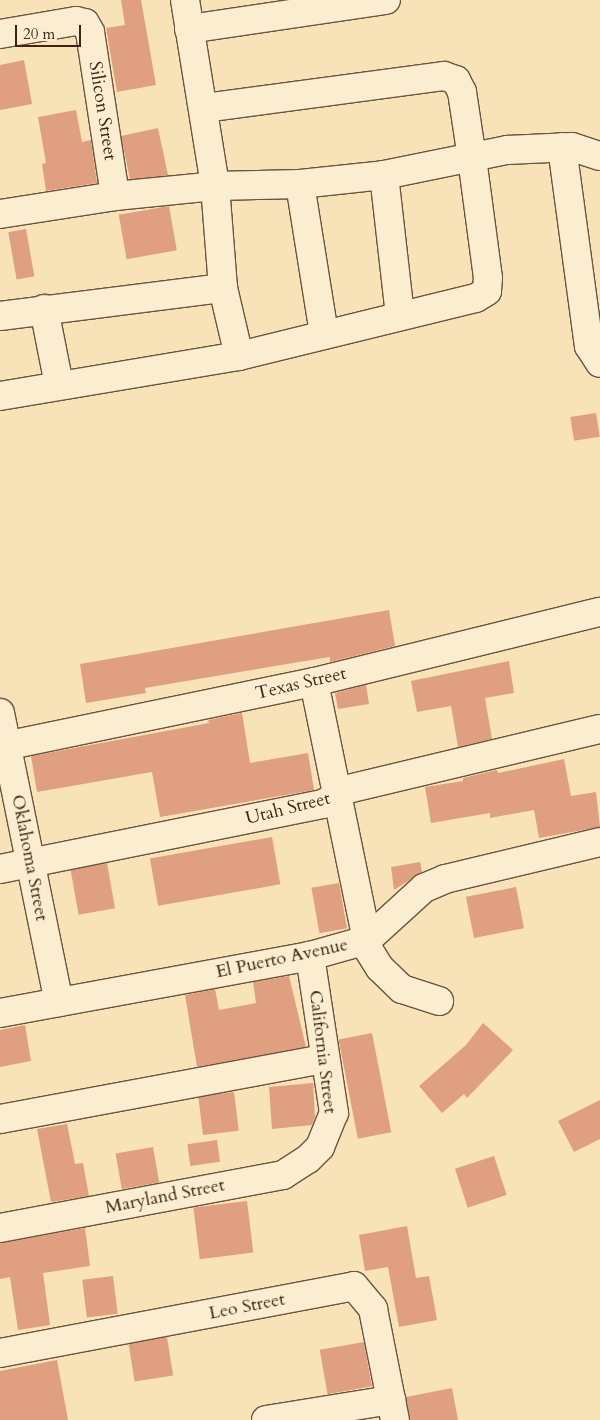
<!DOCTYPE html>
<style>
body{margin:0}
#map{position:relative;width:600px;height:1420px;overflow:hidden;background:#f7e3b7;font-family:Cardo,serif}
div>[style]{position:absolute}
.building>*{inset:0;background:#e09f80;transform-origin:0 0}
.roads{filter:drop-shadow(1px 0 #6c533e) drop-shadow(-1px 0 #6c533e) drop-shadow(0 1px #6c533e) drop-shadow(0 -1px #6c533e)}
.minor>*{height:28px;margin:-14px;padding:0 14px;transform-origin:14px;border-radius:14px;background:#faedd0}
span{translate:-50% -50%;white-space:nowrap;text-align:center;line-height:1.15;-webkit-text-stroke:4.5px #faedd0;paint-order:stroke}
.street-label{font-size:18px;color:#3d2316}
.scale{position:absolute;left:15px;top:25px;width:66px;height:22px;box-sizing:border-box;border:2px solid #3d2316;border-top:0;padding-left:6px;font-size:15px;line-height:18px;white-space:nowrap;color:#3d2316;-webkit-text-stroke:4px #faedd0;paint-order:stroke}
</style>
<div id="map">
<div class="building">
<i style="clip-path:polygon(121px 0,141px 0,156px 85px,117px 92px,106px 28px,125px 25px)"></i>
<i style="clip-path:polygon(24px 60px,32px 104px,0 110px,0 65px)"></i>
<i style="clip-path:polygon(76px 110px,82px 142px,91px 140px,97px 183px,46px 191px,42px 164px,46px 163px,38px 117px)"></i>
<i style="left:158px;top:128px;width:48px;height:38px;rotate:78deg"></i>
<i style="left:169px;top:206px;width:45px;height:51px;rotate:80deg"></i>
<i style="left:26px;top:229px;width:48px;height:18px;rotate:80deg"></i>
<i style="left:596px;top:413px;width:24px;height:26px;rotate:81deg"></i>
<i style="clip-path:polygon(389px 610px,395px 646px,330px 662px,330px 657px,299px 662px,145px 688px,146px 693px,86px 703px,80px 664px)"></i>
<i style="clip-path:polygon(509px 661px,514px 693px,485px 698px,492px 739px,458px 747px,451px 706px,417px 712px,411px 681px)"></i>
<i style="clip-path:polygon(366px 685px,369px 704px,338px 709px,335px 693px)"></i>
<i style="clip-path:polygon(242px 713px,250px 763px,308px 753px,314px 790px,160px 817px,152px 772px,37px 792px,31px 756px,209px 723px,208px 720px)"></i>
<i style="clip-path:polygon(564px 759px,571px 796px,596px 792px,600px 827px,539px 838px,534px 810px,490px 818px,490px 813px,431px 823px,425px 787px,463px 781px,463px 778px,497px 770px,498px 773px)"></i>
<i style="left:272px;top:837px;width:48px;height:124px;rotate:80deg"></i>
<i style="clip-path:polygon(420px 862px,422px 872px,394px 890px,391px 867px)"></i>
<i style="left:107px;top:863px;width:46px;height:37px;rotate:80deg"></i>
<i style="left:339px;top:883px;width:46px;height:28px;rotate:80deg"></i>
<i style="left:516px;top:887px;width:42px;height:51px;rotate:79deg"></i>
<i style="clip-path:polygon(289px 976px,306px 1047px,197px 1067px,185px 995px,215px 989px,219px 1010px,256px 1003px,253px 982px)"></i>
<i style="clip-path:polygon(483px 1023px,513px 1050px,467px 1098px,464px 1094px,442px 1113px,419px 1086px,466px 1045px)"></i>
<i style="clip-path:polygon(25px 1025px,31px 1061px,0 1067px,0 1030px)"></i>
<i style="left:372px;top:1033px;width:101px;height:34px;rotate:79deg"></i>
<i style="clip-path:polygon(313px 1083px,315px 1117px,312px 1125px,272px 1129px,269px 1087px)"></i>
<i style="left:234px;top:1092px;width:39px;height:36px;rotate:83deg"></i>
<i style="clip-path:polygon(600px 1100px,600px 1139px,574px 1152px,558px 1121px)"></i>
<i style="clip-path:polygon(67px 1124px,75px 1164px,83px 1163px,89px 1196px,51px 1202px,37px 1129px)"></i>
<i style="left:217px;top:1140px;width:22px;height:30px;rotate:82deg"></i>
<i style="left:153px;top:1147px;width:36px;height:38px;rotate:80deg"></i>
<i style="left:494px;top:1156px;width:41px;height:41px;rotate:72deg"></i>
<i style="left:247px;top:1201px;width:52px;height:54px;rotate:83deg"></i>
<i style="clip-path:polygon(407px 1226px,416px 1278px,429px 1276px,437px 1320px,399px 1327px,388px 1267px,365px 1271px,359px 1235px)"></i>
<i style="clip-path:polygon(85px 1228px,90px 1266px,43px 1273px,50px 1325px,18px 1330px,10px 1277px,0 1279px,0 1243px)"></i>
<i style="left:113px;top:1276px;width:38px;height:31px;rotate:83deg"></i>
<i style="left:167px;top:1337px;width:39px;height:39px;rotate:81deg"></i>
<i style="left:364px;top:1342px;width:45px;height:45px;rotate:80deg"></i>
<i style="clip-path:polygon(57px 1360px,68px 1420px,0 1420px,0 1371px)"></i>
<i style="clip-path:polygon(452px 1388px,458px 1420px,410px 1420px,406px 1397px)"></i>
</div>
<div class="roads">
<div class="minor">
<i style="left:185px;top:0;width:188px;rotate:80.8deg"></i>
<i style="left:215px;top:186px;width:102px;rotate:85.5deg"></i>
<i style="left:223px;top:288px;width:70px;rotate:76.8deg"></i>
<i style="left:189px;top:29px;width:199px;rotate:-8.4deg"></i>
<i style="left:0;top:34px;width:77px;rotate:-9.7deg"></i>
<i style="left:76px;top:21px;width:9px;rotate:13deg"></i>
<i style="left:85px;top:23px;width:10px;rotate:61deg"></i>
<i style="left:90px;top:32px;width:166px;rotate:81.3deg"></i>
<i style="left:562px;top:147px;width:201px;rotate:82.3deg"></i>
<i style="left:589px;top:346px;width:20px;rotate:57deg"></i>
<i style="left:384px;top:175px;width:142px;rotate:83.5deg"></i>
<i style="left:300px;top:184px;width:152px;rotate:80.9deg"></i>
<i style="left:0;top:214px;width:116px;rotate:-8.9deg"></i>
<i style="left:115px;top:196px;width:100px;rotate:-5.7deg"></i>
<i style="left:215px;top:186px;width:85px;rotate:-1.3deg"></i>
<i style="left:300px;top:184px;width:84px;rotate:-6.1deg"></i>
<i style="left:384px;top:175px;width:126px;rotate:-11.5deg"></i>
<i style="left:507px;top:150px;width:65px;rotate:-2.6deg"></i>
<i style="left:572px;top:147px;width:29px;rotate:18deg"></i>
<i style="left:44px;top:309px;width:77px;rotate:78.8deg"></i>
<i style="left:0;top:316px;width:225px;rotate:-7.2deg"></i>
<i style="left:0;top:396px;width:242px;rotate:-9.5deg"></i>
<i style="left:239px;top:356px;width:244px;rotate:-13.8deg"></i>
<i style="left:476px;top:298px;width:13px;rotate:-32deg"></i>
<i style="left:487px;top:291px;width:13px;rotate:-86deg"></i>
<i style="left:488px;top:278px;width:121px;rotate:-97.6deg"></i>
<i style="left:472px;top:158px;width:67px;rotate:-98.6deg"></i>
<i style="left:462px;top:92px;width:13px;rotate:-117deg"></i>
<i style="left:456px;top:80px;width:13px;rotate:-162deg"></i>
<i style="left:444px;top:76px;width:242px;rotate:172.4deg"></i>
<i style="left:314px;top:682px;width:263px;rotate:78.4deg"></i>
<i style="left:0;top:713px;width:295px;rotate:78.5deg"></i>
<i style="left:0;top:747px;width:321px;rotate:-11.7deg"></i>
<i style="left:314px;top:682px;width:294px;rotate:-13.8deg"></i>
<i style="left:0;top:869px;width:329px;rotate:-11.4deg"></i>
<i style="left:323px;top:804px;width:29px;rotate:-31deg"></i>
<i style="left:348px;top:789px;width:259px;rotate:-13.4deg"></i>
<i style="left:363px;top:941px;width:32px;rotate:58deg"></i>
<i style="left:380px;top:968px;width:30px;rotate:44deg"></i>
<i style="left:402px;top:989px;width:39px;rotate:18deg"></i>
<i style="left:0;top:1013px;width:315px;rotate:-10.4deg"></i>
<i style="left:310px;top:956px;width:59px;rotate:-15.7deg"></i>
<i style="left:367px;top:940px;width:77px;rotate:-42.4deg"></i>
<i style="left:424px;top:888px;width:23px;rotate:-23deg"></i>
<i style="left:445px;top:879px;width:159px;rotate:-13.4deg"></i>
<i style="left:0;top:1119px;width:330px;rotate:-10.5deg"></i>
<i style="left:0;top:1228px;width:288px;rotate:-10.6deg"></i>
<i style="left:283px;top:1175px;width:30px;rotate:-33deg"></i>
<i style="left:308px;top:1159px;width:17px;rotate:-45deg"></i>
<i style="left:320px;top:1147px;width:37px;rotate:-68deg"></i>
<i style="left:334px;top:1113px;width:159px;rotate:-98.7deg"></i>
<i style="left:0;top:1353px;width:360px;rotate:-10.7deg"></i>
<i style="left:354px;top:1286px;width:30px;rotate:50deg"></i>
<i style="left:373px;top:1309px;width:113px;rotate:78.8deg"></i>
<i style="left:266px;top:1420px;width:127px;rotate:-9.1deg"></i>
</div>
</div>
<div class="street-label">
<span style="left:102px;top:111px;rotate:81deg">Silicon Street</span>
<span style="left:301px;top:684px;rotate:-13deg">Texas Street</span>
<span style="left:288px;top:809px;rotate:-14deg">Utah Street</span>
<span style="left:29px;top:858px;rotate:79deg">Oklahoma Street</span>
<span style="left:282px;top:959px;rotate:-12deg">El Puerto Avenue</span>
<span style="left:322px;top:1052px;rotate:83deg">California Street</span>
<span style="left:165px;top:1197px;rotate:-11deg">Maryland Street</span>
<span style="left:247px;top:1307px;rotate:-11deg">Leo Street</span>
</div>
<div class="scale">20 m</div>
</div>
